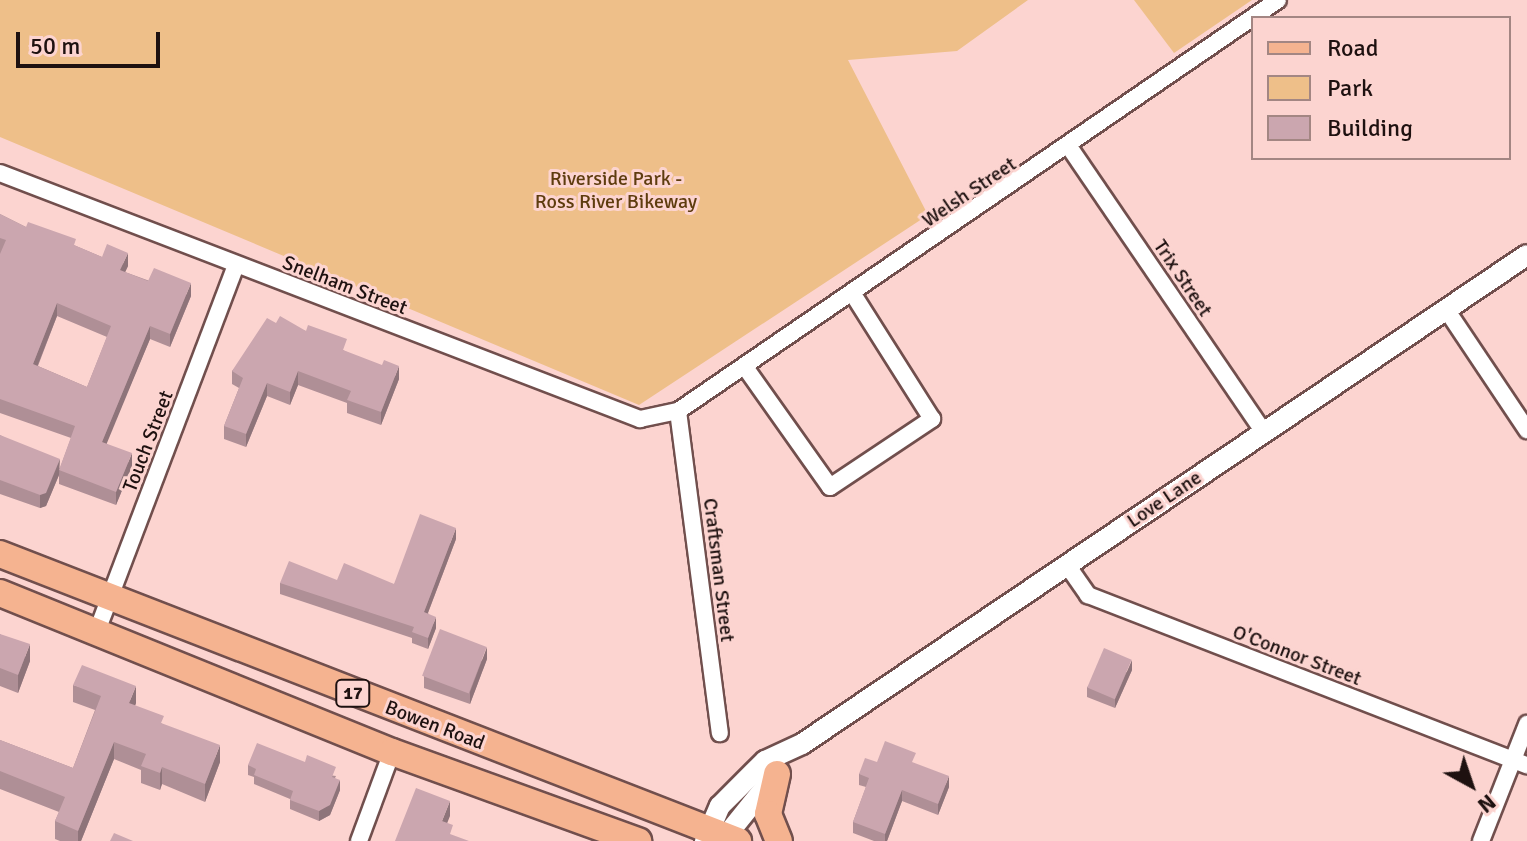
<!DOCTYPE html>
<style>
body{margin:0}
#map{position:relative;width:1527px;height:841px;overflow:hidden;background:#fcd4d0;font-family:Signika,sans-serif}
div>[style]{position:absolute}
.green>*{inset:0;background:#eebf89}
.roads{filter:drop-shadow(2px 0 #714f4d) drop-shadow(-2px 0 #714f4d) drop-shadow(0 2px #714f4d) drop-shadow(0 -2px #714f4d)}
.minor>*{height:16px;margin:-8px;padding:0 8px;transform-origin:8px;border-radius:8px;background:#fff}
.tertiary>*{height:20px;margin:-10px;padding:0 10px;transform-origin:10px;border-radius:10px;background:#fff}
.primary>*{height:26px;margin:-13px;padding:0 13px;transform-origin:13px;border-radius:13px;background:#f5b390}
.wall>*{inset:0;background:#af8f96}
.shaded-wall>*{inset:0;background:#8e747a}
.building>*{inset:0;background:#cba6af;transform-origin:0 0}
span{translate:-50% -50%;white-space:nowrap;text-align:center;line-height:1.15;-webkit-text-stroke:6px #fcd4d0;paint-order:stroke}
.shield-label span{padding:2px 6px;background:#fcd4d0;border:2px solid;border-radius:6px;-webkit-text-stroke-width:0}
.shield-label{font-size:18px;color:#1e1110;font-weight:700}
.park-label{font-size:20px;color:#5e3c0e}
.street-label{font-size:20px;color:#1e1110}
.legend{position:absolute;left:1251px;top:16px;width:260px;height:144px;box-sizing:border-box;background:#fcd4d0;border:2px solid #a38683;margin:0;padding:10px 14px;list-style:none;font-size:24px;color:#1e1110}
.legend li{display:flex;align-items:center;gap:16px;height:40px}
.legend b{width:40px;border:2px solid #a38683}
.north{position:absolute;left:1431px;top:745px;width:80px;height:80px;-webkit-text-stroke:6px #fcd4d0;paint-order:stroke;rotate:140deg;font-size:22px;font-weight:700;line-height:32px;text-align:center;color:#1e1110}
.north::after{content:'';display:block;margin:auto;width:28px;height:36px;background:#1e1110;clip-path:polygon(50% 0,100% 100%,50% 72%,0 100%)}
.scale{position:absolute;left:16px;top:32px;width:144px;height:36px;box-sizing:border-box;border:4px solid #1e1110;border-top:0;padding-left:10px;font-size:24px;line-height:28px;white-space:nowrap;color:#1e1110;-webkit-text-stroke:6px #fcd4d0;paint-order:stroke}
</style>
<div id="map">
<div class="green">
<i style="clip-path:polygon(0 0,1028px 0,957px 51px,848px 60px,928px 215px,639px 405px,0 137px)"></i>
<i style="clip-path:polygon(1134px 0,1252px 0,1174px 53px)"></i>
</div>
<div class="roads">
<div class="minor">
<i style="left:1070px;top:148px;width:343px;rotate:55.7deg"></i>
<i style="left:0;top:173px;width:686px;rotate:21.03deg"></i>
<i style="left:640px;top:419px;width:39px;rotate:-12deg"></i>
<i style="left:678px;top:411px;width:727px;rotate:-34.41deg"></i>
<i style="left:1446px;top:309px;width:146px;rotate:56.2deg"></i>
<i style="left:745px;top:367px;width:147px;rotate:54.7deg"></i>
<i style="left:830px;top:487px;width:123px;rotate:-33.7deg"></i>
<i style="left:932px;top:419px;width:148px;rotate:-122.3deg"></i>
<i style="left:678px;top:411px;width:325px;rotate:82.6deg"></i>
<i style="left:1067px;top:565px;width:37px;rotate:55deg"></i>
<i style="left:1088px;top:595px;width:471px;rotate:21.2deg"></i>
<i style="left:97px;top:631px;width:392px;rotate:-69.2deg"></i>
<i style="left:359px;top:841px;width:95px;rotate:-69.7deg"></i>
<i style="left:1481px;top:841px;width:126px;rotate:-68.5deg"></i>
</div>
<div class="tertiary">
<i style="left:705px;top:841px;width:38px;rotate:-67deg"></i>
<i style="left:720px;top:806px;width:64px;rotate:-45deg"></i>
<i style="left:765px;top:761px;width:41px;rotate:-24.7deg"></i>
<i style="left:802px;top:744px;width:874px;rotate:-34deg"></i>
<i style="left:722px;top:841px;width:86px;rotate:-51.1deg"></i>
</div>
<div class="primary">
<i style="left:0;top:554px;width:792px;rotate:21.25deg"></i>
<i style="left:0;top:593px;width:423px;rotate:22.1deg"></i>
<i style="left:392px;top:752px;width:262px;rotate:19.9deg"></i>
<i style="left:777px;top:774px;width:41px;rotate:102.7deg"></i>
<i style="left:768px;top:814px;width:29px;rotate:68deg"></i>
</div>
</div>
<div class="wall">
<i style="clip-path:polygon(evenodd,0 214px,26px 227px,76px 246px,102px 257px,128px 266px,125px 272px,191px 296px,170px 347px,150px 339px,106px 443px,132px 466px,116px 505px,59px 484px,59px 475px,46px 506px,40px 508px,0 494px,0 435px,60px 468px,71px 438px,0 413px,0 214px,57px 316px,107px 337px,87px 387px,38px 366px,57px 316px)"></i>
<i style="clip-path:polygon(276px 323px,306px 331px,399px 379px,381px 425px,347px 413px,347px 403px,298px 385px,290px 405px,267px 396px,246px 447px,224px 439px,224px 426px,239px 388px,232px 384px,232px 371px)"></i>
<i style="clip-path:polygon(456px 539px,428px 613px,436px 628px,428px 649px,412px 643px,412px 638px,280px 594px,280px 583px,337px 580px,394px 584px)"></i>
<i style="clip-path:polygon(0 634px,30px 661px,18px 693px,0 686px)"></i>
<i style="clip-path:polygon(487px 659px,470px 704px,424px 688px,424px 676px)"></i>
<i style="clip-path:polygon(1132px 670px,1115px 708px,1087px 697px,1087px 687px)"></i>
<i style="clip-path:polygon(73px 685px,136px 703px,135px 706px,220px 762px,205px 802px,162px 784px,160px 790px,141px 783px,141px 770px,114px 759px,81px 841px,60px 841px,55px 839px,55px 821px,59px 812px,0 789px,0 740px,73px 768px,95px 710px,73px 702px)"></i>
<i style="clip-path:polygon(877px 762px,916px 764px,949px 787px,938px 815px,902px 801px,887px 841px,874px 841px,853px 833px,853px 822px,866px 787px,859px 785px,859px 774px)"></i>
<i style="clip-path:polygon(248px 765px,336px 776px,335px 778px,340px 790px,330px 815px,319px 821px,290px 809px,290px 799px,254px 784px,254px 777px,248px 775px)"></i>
</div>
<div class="shaded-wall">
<i style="clip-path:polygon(128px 253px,128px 266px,120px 283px,120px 270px)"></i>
<i style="clip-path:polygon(191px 283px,191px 296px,170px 347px,170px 334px)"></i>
<i style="clip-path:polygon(57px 303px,57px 316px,33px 377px,33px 364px)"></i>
<i style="clip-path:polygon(150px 326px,150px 339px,102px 455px,102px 442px)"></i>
<i style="clip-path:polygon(399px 366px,399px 379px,381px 425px,381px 412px)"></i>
<i style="clip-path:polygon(298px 371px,298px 385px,290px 405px,290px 392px)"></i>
<i style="clip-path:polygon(267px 383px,267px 396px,246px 447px,246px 434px)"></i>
<i style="clip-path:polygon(132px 453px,132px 466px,116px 505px,116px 492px)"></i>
<i style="clip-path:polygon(60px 459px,59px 475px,46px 506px,40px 508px,40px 495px)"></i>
<i style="clip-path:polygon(456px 528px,456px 539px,424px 623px,424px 612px)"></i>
<i style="clip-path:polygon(436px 617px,436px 628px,428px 649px,428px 638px)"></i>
<i style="clip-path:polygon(30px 644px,30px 661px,18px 693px,18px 675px)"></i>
<i style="clip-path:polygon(487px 647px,487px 659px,470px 704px,470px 692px)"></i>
<i style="clip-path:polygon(1132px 660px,1132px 670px,1115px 708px,1115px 699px)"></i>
<i style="clip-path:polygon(136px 686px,136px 703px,129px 720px,129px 703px)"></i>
<i style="clip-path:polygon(114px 742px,114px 759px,81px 841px,78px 841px,78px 831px)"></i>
<i style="clip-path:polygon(220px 745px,220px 762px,205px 802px,205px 784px)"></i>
<i style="clip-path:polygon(162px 767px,162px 784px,160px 790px,160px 773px)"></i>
<i style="clip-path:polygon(949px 776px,949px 787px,938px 815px,938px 804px)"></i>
<i style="clip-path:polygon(340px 780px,340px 790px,330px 815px,319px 821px,319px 811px)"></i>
<i style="clip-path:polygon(902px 790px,902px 801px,887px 841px,885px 841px,885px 834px)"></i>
<i style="clip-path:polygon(450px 801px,450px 816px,442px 836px,442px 821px)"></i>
</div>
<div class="building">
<i style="clip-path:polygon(evenodd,0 214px,26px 227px,28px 222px,76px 239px,74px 245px,102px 257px,107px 244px,128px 253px,120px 270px,148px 281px,154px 268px,191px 283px,170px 334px,150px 326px,102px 442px,132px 453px,116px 492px,59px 470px,75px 426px,0 399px,0 254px,6px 240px,0 238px,0 214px,57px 303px,111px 326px,87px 387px,33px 364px,57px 303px)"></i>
<i style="clip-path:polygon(280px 316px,306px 331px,308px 325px,347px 339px,343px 350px,382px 365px,384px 360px,399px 366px,381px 412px,347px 400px,351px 391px,298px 371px,290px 392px,267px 383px,246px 434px,224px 426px,243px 378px,232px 371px,267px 318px,276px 323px)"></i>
<i style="clip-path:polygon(0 435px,60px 459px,46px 493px,40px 495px,0 480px)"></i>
<i style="clip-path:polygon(420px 514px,456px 528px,424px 612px,436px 617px,428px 638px,412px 632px,414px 627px,280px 583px,289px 561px,337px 580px,344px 563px,394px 584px)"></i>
<i style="left:440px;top:629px;width:50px;height:50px;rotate:21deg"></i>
<i style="clip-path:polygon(0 634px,30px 644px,18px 675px,0 668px)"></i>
<i style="left:1104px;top:648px;width:30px;height:43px;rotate:23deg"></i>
<i style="clip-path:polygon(82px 665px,136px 686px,129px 703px,164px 716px,161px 723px,220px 745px,205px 784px,162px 767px,160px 773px,141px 766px,146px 754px,114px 742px,78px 831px,55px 821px,65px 797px,0 771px,0 740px,73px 768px,101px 696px,73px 685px)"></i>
<i style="clip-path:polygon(885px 741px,916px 753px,912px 762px,949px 776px,938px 804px,902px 790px,885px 834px,853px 822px,869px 778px,859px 774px,865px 758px,877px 762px)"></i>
<i style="clip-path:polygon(257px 743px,305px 762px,307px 755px,336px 767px,332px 777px,340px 780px,330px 805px,319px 811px,290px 800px,293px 791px,254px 775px,256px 769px,248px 765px)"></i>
<i style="clip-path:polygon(416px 788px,450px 801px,442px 821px,453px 825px,450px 834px,469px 841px,395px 841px)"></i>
<i style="clip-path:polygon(114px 833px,133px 841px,110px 841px)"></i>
</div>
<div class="shield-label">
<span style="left:353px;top:693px">17</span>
</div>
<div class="park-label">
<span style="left:616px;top:190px">Riverside Park -<br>Ross River Bikeway</span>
</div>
<div class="street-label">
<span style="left:969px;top:192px;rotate:-34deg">Welsh Street</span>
<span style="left:1183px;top:278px;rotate:56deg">Trix Street</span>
<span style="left:345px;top:285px;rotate:21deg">Snelham Street</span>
<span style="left:148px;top:441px;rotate:-69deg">Touch Street</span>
<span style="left:1164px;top:499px;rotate:-34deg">Love Lane</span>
<span style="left:719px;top:570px;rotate:83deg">Craftsman Street</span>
<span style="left:1297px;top:655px;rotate:21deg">O'Connor Street</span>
<span style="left:435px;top:725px;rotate:21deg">Bowen Road</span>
</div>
<ul class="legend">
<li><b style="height:10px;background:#f5b390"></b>Road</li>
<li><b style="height:22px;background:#eebf89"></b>Park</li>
<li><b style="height:22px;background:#cba6af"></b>Building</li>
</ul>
<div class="north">N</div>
<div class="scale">50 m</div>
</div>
